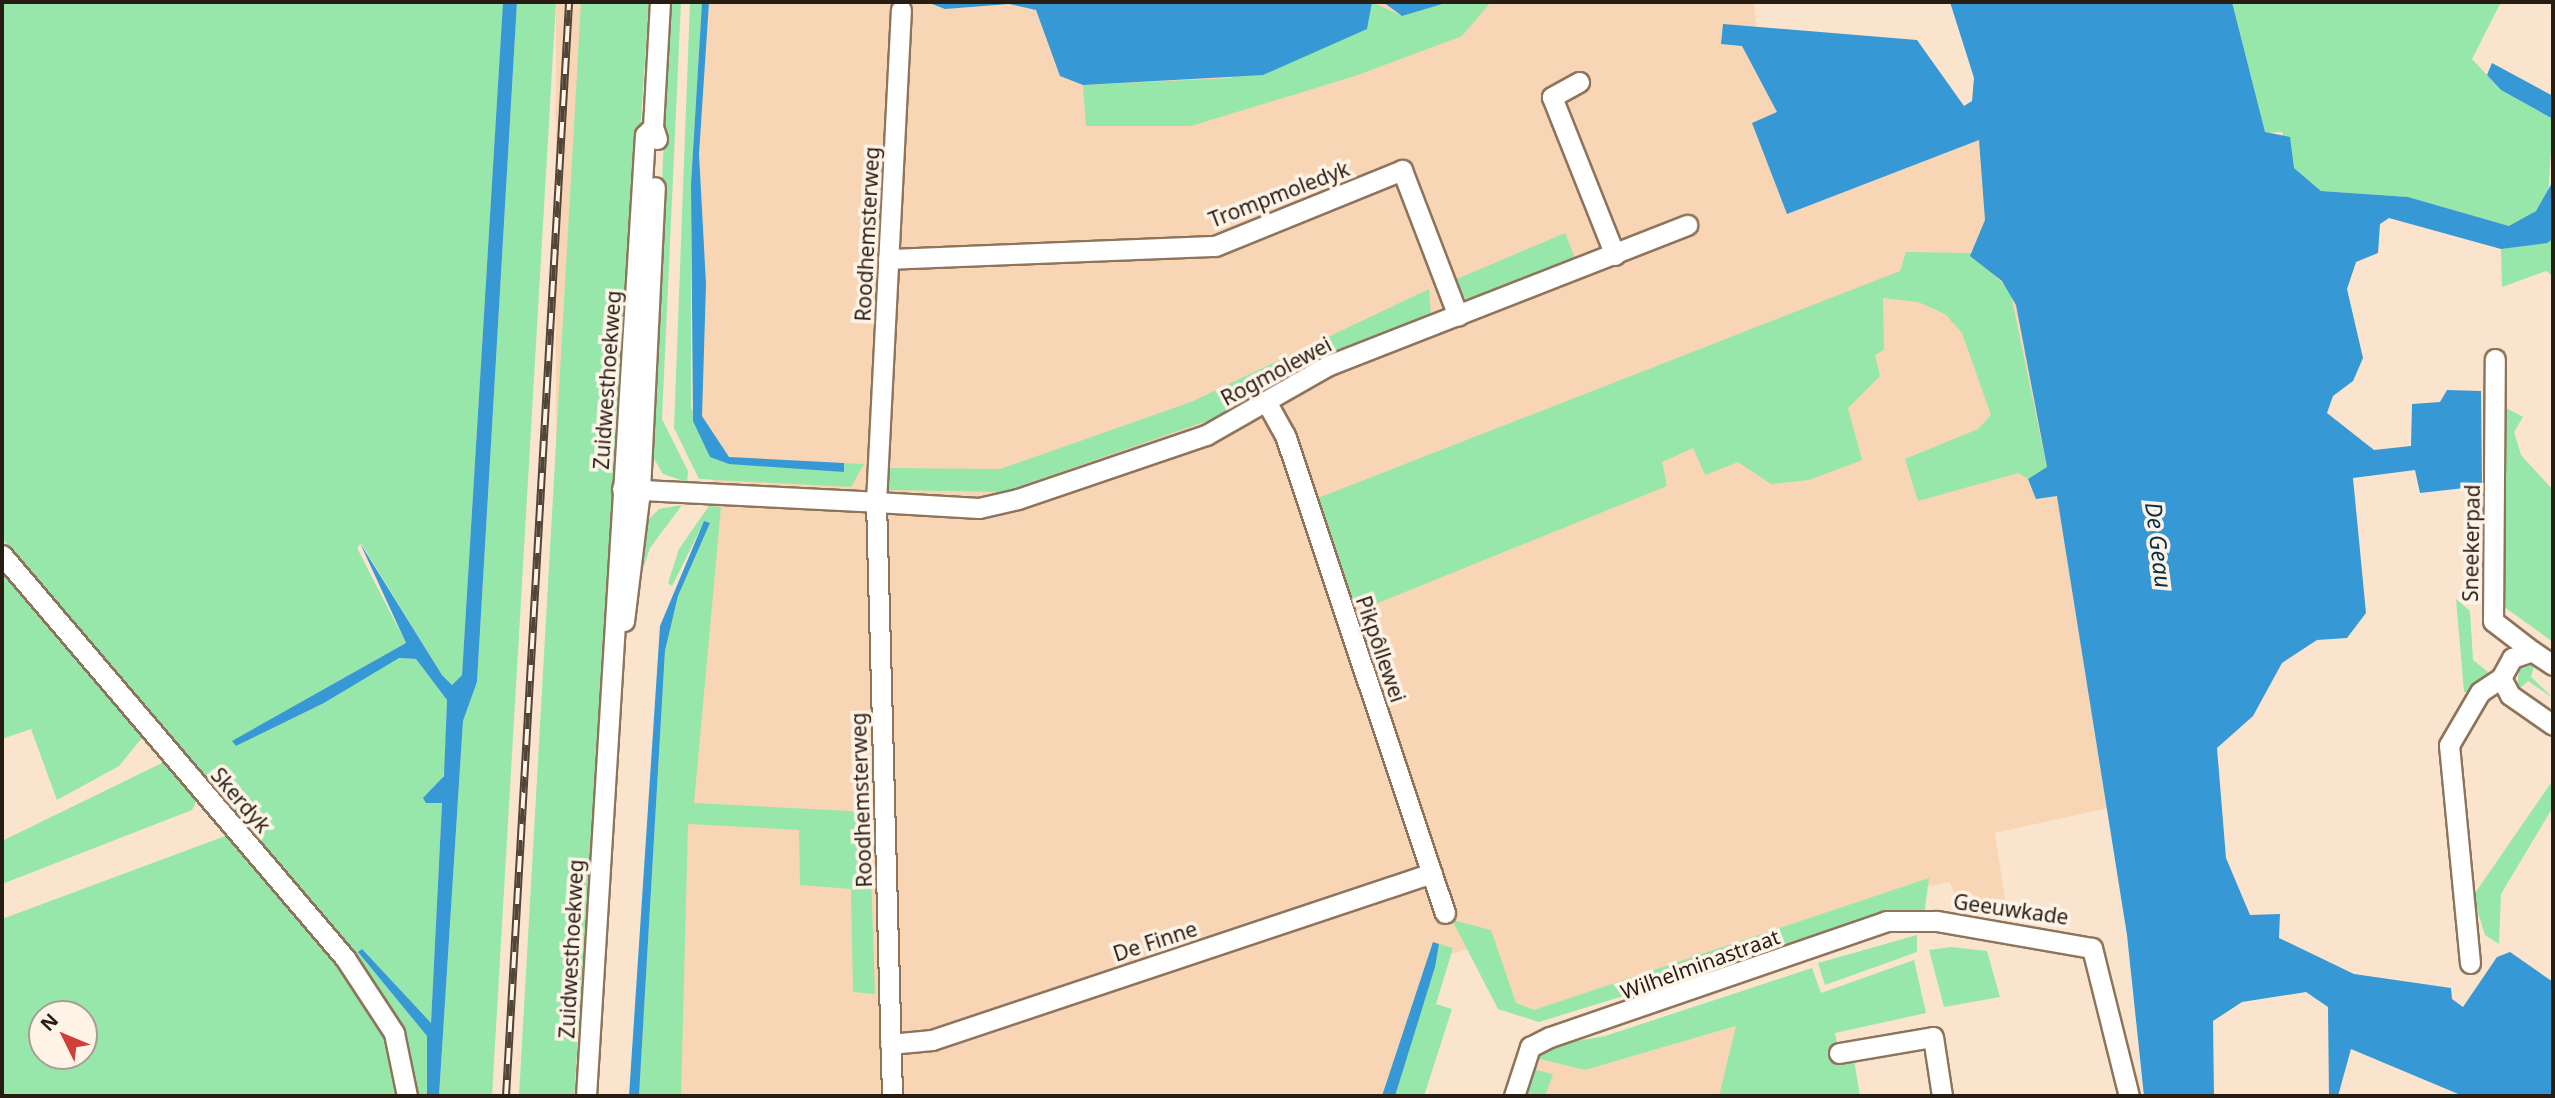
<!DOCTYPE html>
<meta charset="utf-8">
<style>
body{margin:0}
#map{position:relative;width:2555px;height:1098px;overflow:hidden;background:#fbe4ce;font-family:"Noto Sans",sans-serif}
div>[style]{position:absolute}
.built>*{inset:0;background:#f8d6b5;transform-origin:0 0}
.green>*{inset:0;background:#96e7a9}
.water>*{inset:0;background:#3698d4}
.roads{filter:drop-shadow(2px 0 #8e745b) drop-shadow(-2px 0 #8e745b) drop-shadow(0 2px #8e745b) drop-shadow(0 -2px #8e745b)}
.minor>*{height:19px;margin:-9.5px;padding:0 9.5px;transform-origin:9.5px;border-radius:9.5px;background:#fff}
.rail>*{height:8px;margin-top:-4px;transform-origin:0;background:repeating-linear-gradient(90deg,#fff3e8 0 16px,#514438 0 32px);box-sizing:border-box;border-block:2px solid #514438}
span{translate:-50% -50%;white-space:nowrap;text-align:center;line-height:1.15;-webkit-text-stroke:7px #fff3e8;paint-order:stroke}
.street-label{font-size:21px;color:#271d13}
.water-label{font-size:23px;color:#073149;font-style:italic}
.frame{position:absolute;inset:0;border:4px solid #271d13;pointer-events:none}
.north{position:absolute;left:28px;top:1000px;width:70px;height:70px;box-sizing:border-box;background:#fff3e8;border:2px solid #a99d93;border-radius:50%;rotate:313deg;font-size:19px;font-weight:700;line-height:28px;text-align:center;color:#271d13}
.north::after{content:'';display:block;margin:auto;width:24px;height:32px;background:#ce4039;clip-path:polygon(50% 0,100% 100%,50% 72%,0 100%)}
</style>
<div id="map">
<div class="built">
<i style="left:556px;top:2px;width:25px;height:1096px"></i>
<i style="clip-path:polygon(706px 2px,1754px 2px,1757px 42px,1951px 125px,2002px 117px,2117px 806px,1995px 833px,2008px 919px,1961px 914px,1950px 882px,1916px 889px,1539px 1016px,1506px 1006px,1481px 946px,1433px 959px,1388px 1096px,633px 1096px,712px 511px,714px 453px,699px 422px,695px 183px)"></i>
<i style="clip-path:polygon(1737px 1026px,1719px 1096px,1522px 1096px,1536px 1058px,1585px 1070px)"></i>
</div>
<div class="green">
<i style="clip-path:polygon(2px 2px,503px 2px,462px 675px,452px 685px,442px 675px,361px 543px,357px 548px,406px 643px,233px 741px,236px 746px,324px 703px,398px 658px,416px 659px,447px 700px,445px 772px,429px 803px,442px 803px,431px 1024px,358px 952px,427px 1036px,427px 1096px,413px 1096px,411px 1059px,385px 998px,2px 538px)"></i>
<i style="clip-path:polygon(517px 2px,556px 2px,492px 1096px,439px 1096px,463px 721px,477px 682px)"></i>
<i style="clip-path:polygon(581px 2px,649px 2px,574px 1096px,519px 1096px)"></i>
<i style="clip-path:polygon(670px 2px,681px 2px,662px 419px,688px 471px,687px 482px,663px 474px,650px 452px)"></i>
<i style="clip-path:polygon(690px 2px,702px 2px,691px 184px,691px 407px,710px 457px,844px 472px,844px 463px,864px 464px,851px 487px,699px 479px,674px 428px)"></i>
<i style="clip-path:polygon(1372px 2px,1402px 16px,1449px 2px,1491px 2px,1462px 36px,1355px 76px,1191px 126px,1086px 126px,1083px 85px,1231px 78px)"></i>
<i style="clip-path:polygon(2232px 2px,2501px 2px,2472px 59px,2501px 90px,2553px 119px,2548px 197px,2526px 221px,2509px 226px,2408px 197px,2321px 191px,2294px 168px,2282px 132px,2265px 133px)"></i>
<i style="clip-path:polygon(1565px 233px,1575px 258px,1468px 301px,1452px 281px)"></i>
<i style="clip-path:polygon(2553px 239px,2553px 276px,2546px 271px,2502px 287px,2501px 249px)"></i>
<i style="clip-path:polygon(1906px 252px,1971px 253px,2010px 290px,2047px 468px,2028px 479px,2018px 473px,1918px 501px,1905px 459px,1978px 429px,1991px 415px,1962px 333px,1945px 314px,1918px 302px,1883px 298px,1884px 350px,1875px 355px,1880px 376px,1848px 408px,1862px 460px,1809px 480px,1771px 484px,1738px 462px,1705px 475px,1693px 448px,1662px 462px,1667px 486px,1373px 605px,1353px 603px,1318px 498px,1900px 271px)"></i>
<i style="clip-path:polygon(1429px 289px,1431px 315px,1326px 356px,1247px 407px,1003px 492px,889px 490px,886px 468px,1000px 469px,1191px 402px)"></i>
<i style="clip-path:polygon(2504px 407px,2523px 417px,2514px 432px,2521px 455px,2553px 490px,2553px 642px,2503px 606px)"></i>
<i style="clip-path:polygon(682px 505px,650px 548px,634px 596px,647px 521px,659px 509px)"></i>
<i style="clip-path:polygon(709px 506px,721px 507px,694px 803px,869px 812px,875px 994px,853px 992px,851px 889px,800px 885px,799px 830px,688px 824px,681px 1096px,639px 1096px,665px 651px,678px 596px,710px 523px,704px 522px,672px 586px,668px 583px,679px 549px)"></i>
<i style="clip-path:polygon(2px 567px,142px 738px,119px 766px,57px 800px,31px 729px,2px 739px)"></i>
<i style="clip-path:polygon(2456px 599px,2470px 611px,2473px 660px,2488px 672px,2472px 692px,2464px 692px)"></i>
<i style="clip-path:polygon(2535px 663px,2531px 677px,2553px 698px,2528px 681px,2517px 691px,2519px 669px)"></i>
<i style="clip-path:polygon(164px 762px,197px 800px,192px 810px,2px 884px,2px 841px)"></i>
<i style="clip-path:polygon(2553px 780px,2553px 807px,2501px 894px,2499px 944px,2485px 935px,2473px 896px)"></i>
<i style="clip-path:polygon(evenodd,228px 835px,372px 1010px,387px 1034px,398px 1096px,2px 1096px,2px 919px,228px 835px,42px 1014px,84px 1014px,84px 1056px,42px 1056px,42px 1014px)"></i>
<i style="clip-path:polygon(1929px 878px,1924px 916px,1883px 916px,1539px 1022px,1498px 1009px,1452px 920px,1491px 930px,1516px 1003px,1534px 1010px)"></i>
<i style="clip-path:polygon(1917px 935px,1917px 952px,1825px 985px,1818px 963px)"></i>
<i style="clip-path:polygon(1439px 944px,1453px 948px,1436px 1004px,1452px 1009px,1424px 1096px,1395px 1096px)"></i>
<i style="clip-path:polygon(1951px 947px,1987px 951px,2000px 997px,1944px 1007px,1929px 950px)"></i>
<i style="clip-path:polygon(1914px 960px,1926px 1013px,1835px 1033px,1841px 1063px,1854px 1060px,1860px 1096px,1719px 1096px,1736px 1026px,1585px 1070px,1536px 1058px,1542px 1047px,1605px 1036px,1812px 968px,1821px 993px)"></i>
<i style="clip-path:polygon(1536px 1070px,1553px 1074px,1545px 1096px,1522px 1096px)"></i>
</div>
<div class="water">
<i style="clip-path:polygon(503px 2px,517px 2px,477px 682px,463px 721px,439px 1096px,427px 1096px,427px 1036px,358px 952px,362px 949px,431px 1023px,442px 803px,426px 803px,423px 798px,444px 776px,447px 700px,416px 659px,399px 658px,324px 703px,236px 746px,232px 741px,406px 643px,360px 543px,442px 675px,452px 685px,462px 675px)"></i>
<i style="clip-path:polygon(702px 2px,709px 2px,699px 154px,706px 284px,702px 416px,729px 457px,844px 463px,844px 472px,729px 464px,710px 457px,693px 421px,691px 184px)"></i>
<i style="clip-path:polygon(927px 2px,1372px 2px,1367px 29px,1263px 75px,1083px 85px,1060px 76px,1036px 10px,1009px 4px,945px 9px)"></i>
<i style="clip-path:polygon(1383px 2px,1449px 2px,1402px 16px)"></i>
<i style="clip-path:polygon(1950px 2px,2232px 2px,2265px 132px,2290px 137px,2294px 168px,2321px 191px,2408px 197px,2509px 226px,2536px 211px,2553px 181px,2553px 239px,2547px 243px,2501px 249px,2389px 218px,2380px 224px,2378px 253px,2356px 262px,2347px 289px,2363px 358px,2353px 381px,2333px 396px,2327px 413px,2374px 450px,2411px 446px,2412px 404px,2440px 402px,2447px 390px,2481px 391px,2482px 486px,2420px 493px,2415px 470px,2353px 478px,2366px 613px,2347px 638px,2317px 640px,2282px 663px,2253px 716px,2217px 748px,2226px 858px,2250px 915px,2280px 914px,2279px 938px,2354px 974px,2451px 988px,2452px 999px,2463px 1007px,2497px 957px,2510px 952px,2553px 982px,2553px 1096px,2463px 1096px,2351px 1049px,2338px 1096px,2329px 1096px,2328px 1007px,2306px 992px,2242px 1002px,2213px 1021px,2214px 1096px,2144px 1096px,2127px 935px,2057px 496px,2036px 499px,2028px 479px,2047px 467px,2016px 305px,2002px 281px,1970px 256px,1985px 220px,1979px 140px,1787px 214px,1752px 123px,1777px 112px,1742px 46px,1721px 44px,1723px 24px,1917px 40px,1964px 106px,1972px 101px,1974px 78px)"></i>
<i style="clip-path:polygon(2492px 63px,2553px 96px,2553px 119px,2501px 90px,2487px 75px)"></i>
<i style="clip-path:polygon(704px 521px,710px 523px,678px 596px,665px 651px,639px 1096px,629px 1096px,660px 626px)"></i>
<i style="clip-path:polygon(1433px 942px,1439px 944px,1435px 967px,1395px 1096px,1382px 1096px)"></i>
</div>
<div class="roads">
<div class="minor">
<i style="left:1579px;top:82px;width:31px;rotate:151deg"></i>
<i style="left:1552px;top:97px;width:170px;rotate:68.3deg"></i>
<i style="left:657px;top:139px;width:13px;rotate:-108deg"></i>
<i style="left:653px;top:127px;width:125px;rotate:-86.8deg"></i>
<i style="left:888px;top:259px;width:327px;rotate:-2.3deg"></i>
<i style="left:1215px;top:246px;width:202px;rotate:-22.1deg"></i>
<i style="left:1402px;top:170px;width:156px;rotate:69deg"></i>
<i style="left:1267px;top:403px;width:37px;rotate:61deg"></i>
<i style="left:1285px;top:435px;width:504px;rotate:71.49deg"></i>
<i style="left:622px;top:489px;width:254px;rotate:2.9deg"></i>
<i style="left:876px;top:502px;width:493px;rotate:-87.1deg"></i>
<i style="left:2px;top:555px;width:529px;rotate:49.6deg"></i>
<i style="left:345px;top:958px;width:90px;rotate:56.8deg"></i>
<i style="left:394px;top:1033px;width:64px;rotate:78.3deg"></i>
<i style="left:624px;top:621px;width:132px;rotate:-83deg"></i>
<i style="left:640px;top:490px;width:303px;rotate:-87.2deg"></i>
<i style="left:2532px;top:651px;width:25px;rotate:34deg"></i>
<i style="left:2501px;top:678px;width:19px;rotate:62deg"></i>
<i style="left:2510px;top:695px;width:52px;rotate:34.9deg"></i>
<i style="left:2470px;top:963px;width:219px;rotate:-95.5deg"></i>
<i style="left:2449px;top:745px;width:61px;rotate:-59.7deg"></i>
<i style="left:2480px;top:692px;width:25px;rotate:-34deg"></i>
<i style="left:2501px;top:678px;width:23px;rotate:-61deg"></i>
<i style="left:2512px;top:658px;width:21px;rotate:-19deg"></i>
<i style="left:2532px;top:651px;width:49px;rotate:-142.4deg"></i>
<i style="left:2493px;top:621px;width:262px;rotate:-89.6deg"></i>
<i style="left:890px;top:1044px;width:42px;rotate:-5.4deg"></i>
<i style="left:932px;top:1040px;width:527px;rotate:-18.47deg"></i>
<i style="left:1839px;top:1053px;width:95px;rotate:-9.7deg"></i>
<i style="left:1933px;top:1037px;width:60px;rotate:81.3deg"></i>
<i style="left:586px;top:1096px;width:963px;rotate:-86.49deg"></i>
<i style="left:645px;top:135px;width:11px;rotate:-45deg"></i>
<i style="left:892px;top:1096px;width:594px;rotate:-91.54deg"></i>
<i style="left:876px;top:502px;width:103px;rotate:3.3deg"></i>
<i style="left:979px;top:508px;width:40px;rotate:-13deg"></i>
<i style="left:1018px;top:499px;width:199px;rotate:-18.8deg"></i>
<i style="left:1206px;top:435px;width:139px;rotate:-29.7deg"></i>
<i style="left:1327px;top:366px;width:387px;rotate:-21.4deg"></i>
<i style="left:1514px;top:1096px;width:52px;rotate:-71.9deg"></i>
<i style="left:1530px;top:1047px;width:22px;rotate:-27deg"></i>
<i style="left:1550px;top:1037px;width:355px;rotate:-19deg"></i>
<i style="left:1886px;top:921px;width:51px"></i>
<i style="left:1937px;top:921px;width:157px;rotate:9.9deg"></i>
<i style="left:2092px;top:948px;width:153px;rotate:76deg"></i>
</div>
</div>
<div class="rail">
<i style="left:506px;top:1096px;width:1096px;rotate:-86.7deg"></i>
</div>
<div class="street-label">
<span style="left:1279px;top:194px;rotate:-21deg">Trompmoledyk</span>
<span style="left:867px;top:234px;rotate:-87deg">Roodhemsterweg</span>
<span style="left:1276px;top:371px;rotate:-28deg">Rogmolewei</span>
<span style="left:607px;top:380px;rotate:-86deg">Zuidwesthoekweg</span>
<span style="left:2471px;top:543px;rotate:-89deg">Sneekerpad</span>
<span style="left:1381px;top:649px;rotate:71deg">Pikpôllewei</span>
<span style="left:241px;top:800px;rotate:49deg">Skerdyk</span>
<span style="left:861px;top:800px;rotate:-92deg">Roodhemsterweg</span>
<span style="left:2011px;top:909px;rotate:8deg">Geeuwkade</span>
<span style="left:1155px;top:941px;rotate:-18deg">De Finne</span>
<span style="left:571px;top:949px;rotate:-87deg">Zuidwesthoekweg</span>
<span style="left:1700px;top:964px;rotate:-20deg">Wilhelminastraat</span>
</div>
<div class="water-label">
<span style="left:2159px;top:545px;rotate:83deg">De Geau</span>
</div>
<div class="frame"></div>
<div class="north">N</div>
</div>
